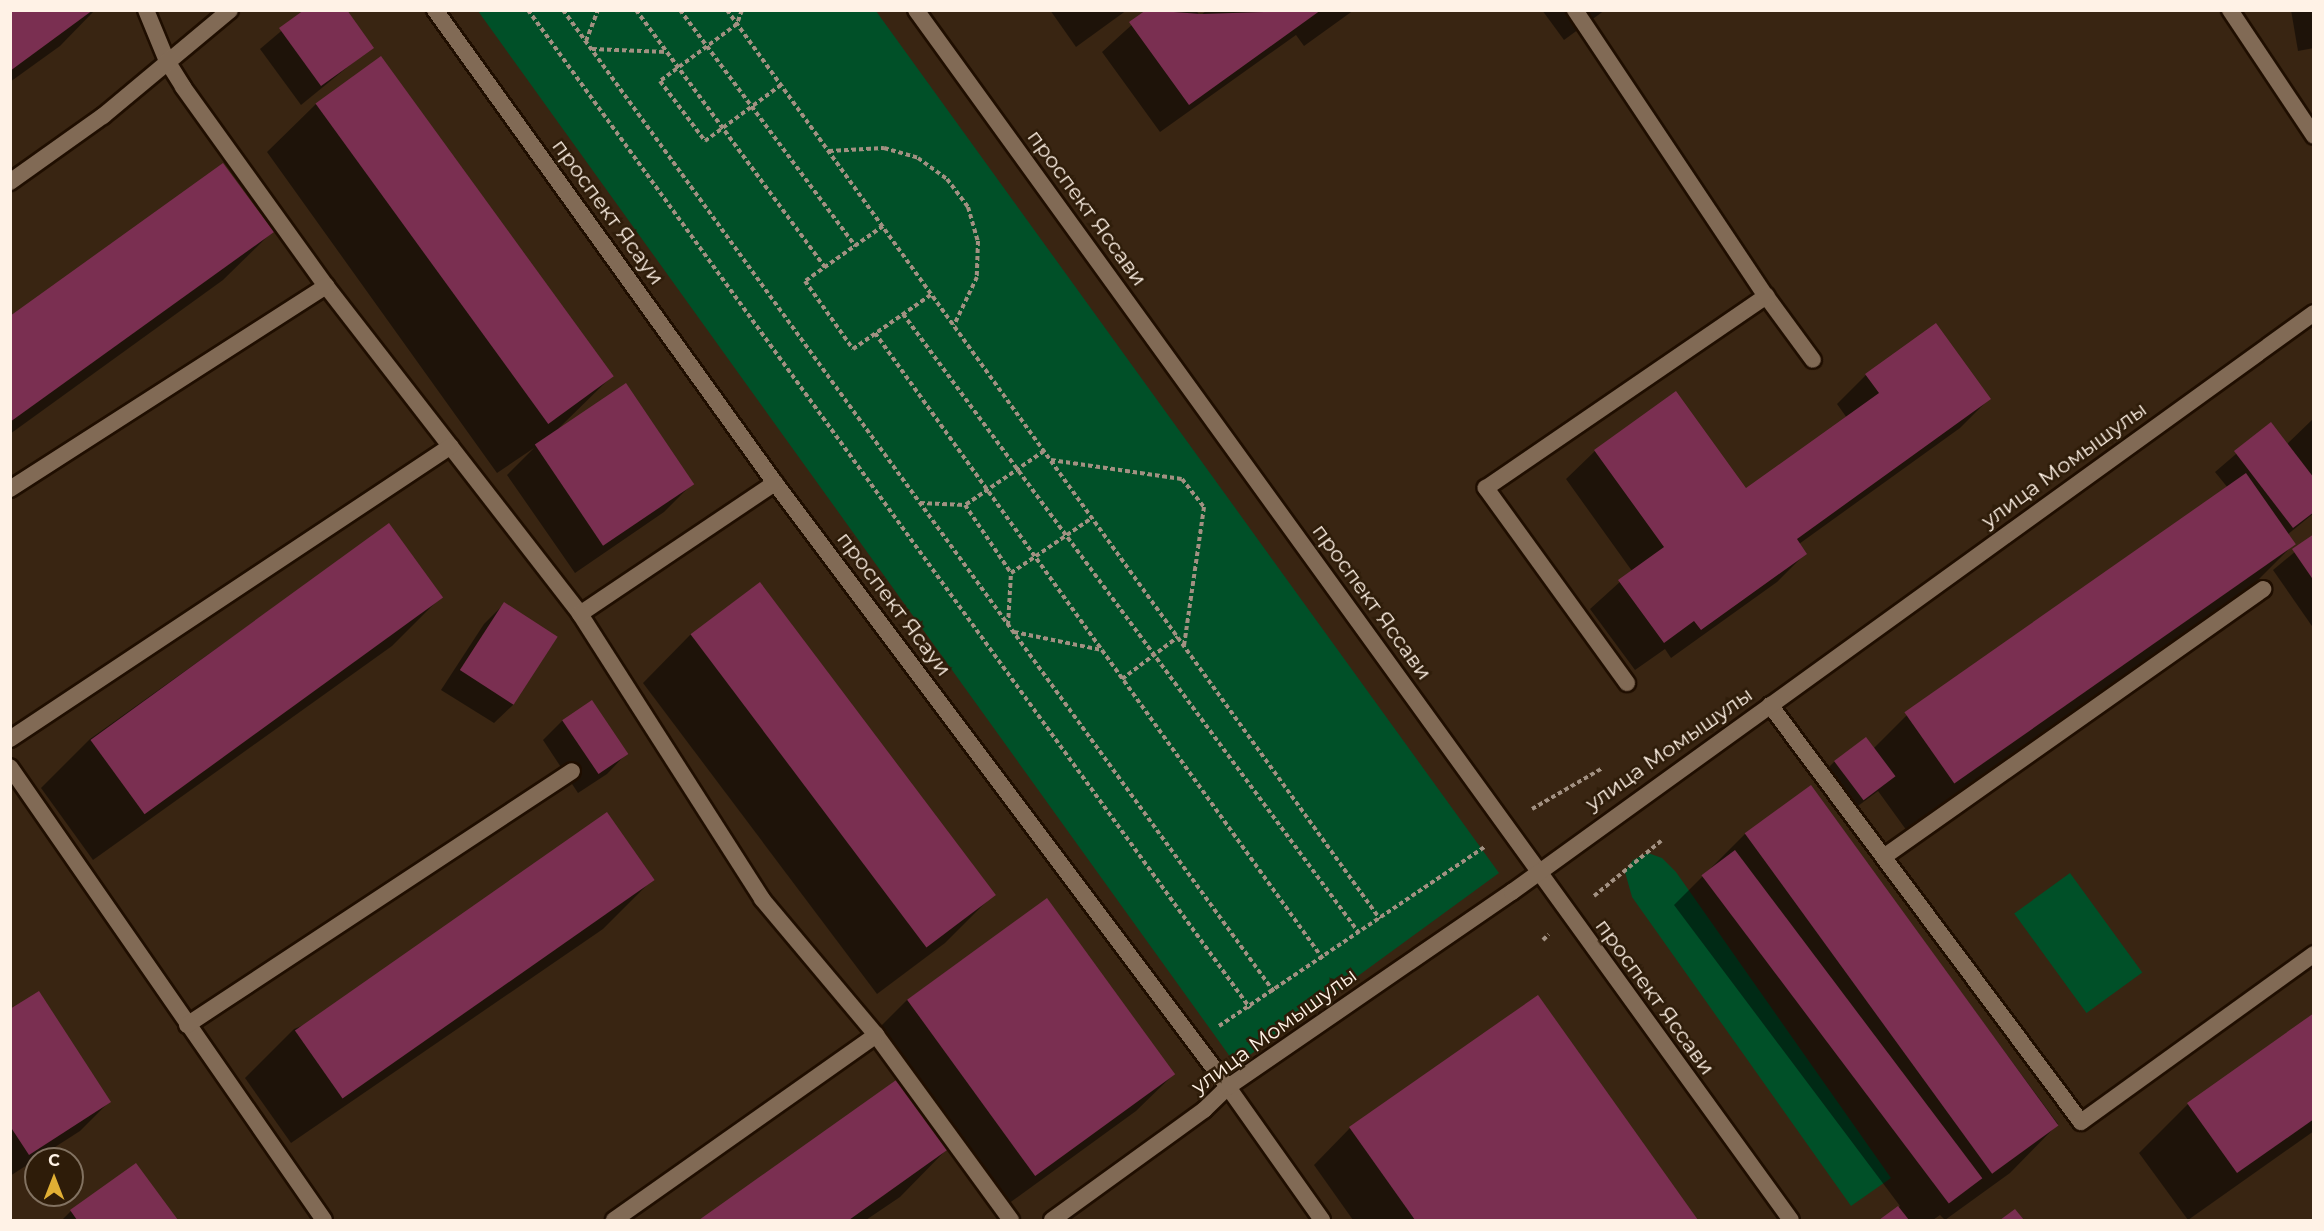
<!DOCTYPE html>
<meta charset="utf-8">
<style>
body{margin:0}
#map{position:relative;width:2324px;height:1231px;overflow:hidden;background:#392512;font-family:Montserrat,sans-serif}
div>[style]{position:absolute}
.green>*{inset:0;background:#005028;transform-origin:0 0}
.shadow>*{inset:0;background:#0007}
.building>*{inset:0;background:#7a2f51;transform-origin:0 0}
.path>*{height:4px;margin-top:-2px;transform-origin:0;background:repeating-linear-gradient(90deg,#a29182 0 4.5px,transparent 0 7.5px)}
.roads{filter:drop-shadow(2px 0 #1f0e00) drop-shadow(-2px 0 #1f0e00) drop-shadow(0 2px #1f0e00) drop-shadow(0 -2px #1f0e00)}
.service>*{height:16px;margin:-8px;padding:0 8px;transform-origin:8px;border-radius:8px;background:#816a55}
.minor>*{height:16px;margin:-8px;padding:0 8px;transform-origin:8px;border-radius:8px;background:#816a55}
span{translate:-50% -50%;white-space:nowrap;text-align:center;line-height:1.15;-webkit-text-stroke:5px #2e1c09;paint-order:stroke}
.street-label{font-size:21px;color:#fff2e6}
.frame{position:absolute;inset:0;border:12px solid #fff2e6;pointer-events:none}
.north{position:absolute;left:24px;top:1147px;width:60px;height:60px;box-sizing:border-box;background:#2e1c09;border:2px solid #827261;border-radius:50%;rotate:0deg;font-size:16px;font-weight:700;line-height:24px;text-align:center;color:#fff2e6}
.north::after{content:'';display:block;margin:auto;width:21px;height:27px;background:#e1af34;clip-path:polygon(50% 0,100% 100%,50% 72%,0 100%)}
</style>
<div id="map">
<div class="green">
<i style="clip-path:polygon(478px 11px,876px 11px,1499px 873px,1236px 1065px)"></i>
<i style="clip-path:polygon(1648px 853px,1662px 858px,1676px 872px,1891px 1178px,1851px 1206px,1632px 897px,1625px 872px,1633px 860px)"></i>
<i style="left:2070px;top:873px;width:123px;height:69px;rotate:54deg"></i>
</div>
<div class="shadow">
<i style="clip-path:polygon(10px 10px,95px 10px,60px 46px,10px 82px)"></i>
<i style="clip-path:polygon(306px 10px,372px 47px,301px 105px,260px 49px)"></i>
<i style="clip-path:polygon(1050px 10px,1127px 10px,1076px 47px)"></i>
<i style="clip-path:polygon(1148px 10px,1196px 10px,1200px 16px,1207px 10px,1354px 10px,1304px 46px,1296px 35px,1160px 132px,1102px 52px)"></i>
<i style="clip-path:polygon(1542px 10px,1605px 10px,1564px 40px)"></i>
<i style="clip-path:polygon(2291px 10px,2314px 10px,2314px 48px,2298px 51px)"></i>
<i style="clip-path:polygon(316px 104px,610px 378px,559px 428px,693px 483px,664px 512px,575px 573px,507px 475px,534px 448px,497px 473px,267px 152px)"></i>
<i style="clip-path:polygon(272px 232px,223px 280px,10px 434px,10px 317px)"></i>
<i style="clip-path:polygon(1936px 325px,1989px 399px,1960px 428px,1799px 544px,1805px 554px,1777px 582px,1671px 658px,1665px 649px,1635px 670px,1590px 609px,1632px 571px,1566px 479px,1595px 451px,1746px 490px,1847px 418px,1837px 404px,1866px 375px)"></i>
<i style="clip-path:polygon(2314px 418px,2314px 513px,2287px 535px,2294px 544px,2245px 593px,1907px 831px,1878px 791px,1842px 818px,1815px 781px,1834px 762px,1873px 749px,1907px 715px,2228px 488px,2215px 472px,2271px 424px,2286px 445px)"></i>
<i style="clip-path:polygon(389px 525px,441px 597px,392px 646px,93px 860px,41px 788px,90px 739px)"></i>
<i style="clip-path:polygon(2314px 536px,2314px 629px,2273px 570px)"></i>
<i style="clip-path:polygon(504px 604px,514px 704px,494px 723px,441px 690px,484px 624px)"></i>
<i style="clip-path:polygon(691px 634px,994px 894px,945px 943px,877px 994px,643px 683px)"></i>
<i style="clip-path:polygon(563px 720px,626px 754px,607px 774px,578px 793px,543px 740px)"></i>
<i style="clip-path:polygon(1810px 787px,2058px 1124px,2010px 1173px,1945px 1220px,1940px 1215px,1933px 1220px,1882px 1220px,1900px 1206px,1674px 905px,1745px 834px)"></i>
<i style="clip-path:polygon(652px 880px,603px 929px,291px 1143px,245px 1078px,294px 1029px)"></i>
<i style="clip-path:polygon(1046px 900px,1173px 1075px,1136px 1111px,997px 1212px,949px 1147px,900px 1197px,866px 1220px,702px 1220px,900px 1079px,870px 1037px,907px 1000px)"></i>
<i style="clip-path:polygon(1538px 997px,1696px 1220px,1353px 1220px,1314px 1165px,1350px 1128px)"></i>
<i style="clip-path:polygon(10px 1011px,109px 1102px,80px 1131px,10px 1176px)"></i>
<i style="clip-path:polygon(2314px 1015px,2314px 1131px,2188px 1220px,2139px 1153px,2188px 1104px)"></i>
<i style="clip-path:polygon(136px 1165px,176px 1220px,62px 1220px,71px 1211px)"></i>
</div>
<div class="building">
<i style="clip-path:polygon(10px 10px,93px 10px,10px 71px)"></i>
<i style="clip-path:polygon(304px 10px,347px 10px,374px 48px,321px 86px,279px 28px)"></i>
<i style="clip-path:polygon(1146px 10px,1201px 14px,1321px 10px,1189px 105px,1129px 22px)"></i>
<i style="left:381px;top:56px;width:396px;height:81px;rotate:54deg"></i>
<i style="clip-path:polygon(223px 163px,274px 232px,10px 422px,10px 316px)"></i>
<i style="clip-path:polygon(1936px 323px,1991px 399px,1797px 539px,1807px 554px,1701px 630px,1694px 621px,1664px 643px,1618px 580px,1664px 547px,1594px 450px,1676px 391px,1746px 488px,1879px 393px,1865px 374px)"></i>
<i style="left:626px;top:383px;width:122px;height:110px;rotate:56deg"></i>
<i style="clip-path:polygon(2271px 422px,2314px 478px,2314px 512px,2293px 528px,2234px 451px)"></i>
<i style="left:2246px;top:473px;width:87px;height:417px;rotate:55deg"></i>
<i style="left:389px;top:523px;width:92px;height:369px;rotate:54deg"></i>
<i style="clip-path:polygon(2314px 534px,2314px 581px,2292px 549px)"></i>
<i style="left:760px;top:582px;width:392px;height:87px;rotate:53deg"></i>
<i style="left:504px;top:602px;width:64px;height:81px;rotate:33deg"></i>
<i style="left:592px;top:700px;width:65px;height:36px;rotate:56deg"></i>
<i style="left:1866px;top:737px;width:49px;height:40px;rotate:53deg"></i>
<i style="left:1811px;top:785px;width:421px;height:82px;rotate:54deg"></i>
<i style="left:607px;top:812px;width:83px;height:381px;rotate:55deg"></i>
<i style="left:1735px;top:850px;width:411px;height:42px;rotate:53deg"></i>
<i style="left:1047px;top:898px;width:218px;height:173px;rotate:54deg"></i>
<i style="clip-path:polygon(39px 991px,111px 1102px,29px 1155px,10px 1126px,10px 1009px)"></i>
<i style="clip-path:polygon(1538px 995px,1698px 1220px,1415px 1220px,1349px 1127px)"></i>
<i style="clip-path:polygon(2314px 1013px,2314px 1119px,2237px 1173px,2187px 1103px)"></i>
<i style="clip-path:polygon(899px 1078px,950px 1148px,849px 1220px,699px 1220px)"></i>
<i style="clip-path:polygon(136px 1163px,178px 1220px,77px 1220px,70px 1210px)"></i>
<i style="clip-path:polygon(1898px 1206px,1909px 1220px,1879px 1220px)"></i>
<i style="clip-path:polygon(2015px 1209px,2024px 1220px,2000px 1220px)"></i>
</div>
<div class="path">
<i style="left:528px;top:10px;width:1232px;rotate:54.12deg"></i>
<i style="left:563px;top:10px;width:1212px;rotate:54.09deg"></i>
<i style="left:636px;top:10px;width:319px;rotate:53.7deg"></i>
<i style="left:680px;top:10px;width:294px;rotate:53.4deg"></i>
<i style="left:727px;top:10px;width:1119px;rotate:54.31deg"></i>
<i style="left:742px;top:10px;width:15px;rotate:110deg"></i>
<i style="left:737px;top:24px;width:96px;rotate:143.5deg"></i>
<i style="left:660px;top:81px;width:75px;rotate:53.1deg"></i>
<i style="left:705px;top:141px;width:94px;rotate:-36.4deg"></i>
<i style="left:586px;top:41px;width:33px;rotate:-69deg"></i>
<i style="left:592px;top:49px;width:75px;rotate:2.3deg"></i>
<i style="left:829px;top:151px;width:55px;rotate:-3.1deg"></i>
<i style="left:884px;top:148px;width:35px;rotate:16deg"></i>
<i style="left:918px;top:158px;width:36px;rotate:36deg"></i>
<i style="left:947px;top:179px;width:35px;rotate:53deg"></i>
<i style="left:968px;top:207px;width:35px;rotate:74deg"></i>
<i style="left:978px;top:241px;width:36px;rotate:92deg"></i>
<i style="left:977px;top:277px;width:53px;rotate:115.6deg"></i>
<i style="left:883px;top:226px;width:95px;rotate:144.8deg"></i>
<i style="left:805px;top:281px;width:83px;rotate:54.8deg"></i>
<i style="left:853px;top:349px;width:96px;rotate:-34.8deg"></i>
<i style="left:903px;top:314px;width:769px;rotate:53.62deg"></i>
<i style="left:875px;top:333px;width:770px;rotate:54.41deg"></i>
<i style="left:1044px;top:451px;width:96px;rotate:145.6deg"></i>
<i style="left:965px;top:505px;width:82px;rotate:55.9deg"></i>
<i style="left:1011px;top:573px;width:98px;rotate:-34.2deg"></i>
<i style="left:1051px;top:460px;width:132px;rotate:8.3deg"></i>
<i style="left:1182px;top:479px;width:36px;rotate:52deg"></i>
<i style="left:1204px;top:507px;width:140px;rotate:98.2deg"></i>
<i style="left:920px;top:503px;width:45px;rotate:2.5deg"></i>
<i style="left:1008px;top:625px;width:52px;rotate:-86.7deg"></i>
<i style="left:1014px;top:632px;width:90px;rotate:11.6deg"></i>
<i style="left:1122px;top:679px;width:70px;rotate:-36.9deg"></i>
<i style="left:1532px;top:809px;width:80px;rotate:-30.1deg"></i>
<i style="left:1594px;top:896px;width:87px;rotate:-39.4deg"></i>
<i style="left:1543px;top:940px;width:8px;rotate:-45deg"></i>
<i style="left:1219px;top:1026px;width:320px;rotate:-34deg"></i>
</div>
<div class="roads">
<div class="service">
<i style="left:1575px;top:10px;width:344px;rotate:56.3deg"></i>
<i style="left:1766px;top:296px;width:79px;rotate:53.7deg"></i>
<i style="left:1627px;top:683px;width:241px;rotate:-125.9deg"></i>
<i style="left:1486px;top:488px;width:340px;rotate:-34.4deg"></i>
</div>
<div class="minor">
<i style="left:146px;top:10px;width:55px;rotate:67.6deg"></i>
<i style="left:167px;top:61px;width:31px;rotate:58deg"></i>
<i style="left:183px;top:87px;width:245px;rotate:54.3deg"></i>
<i style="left:326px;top:286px;width:415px;rotate:52.2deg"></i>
<i style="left:580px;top:614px;width:338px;rotate:57.4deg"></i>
<i style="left:762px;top:899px;width:177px;rotate:50deg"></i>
<i style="left:876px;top:1035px;width:229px;rotate:53.9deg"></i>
<i style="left:435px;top:10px;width:583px;rotate:54.29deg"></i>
<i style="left:775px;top:483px;width:755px;rotate:53.13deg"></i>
<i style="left:1228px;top:1087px;width:163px;rotate:54.7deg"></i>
<i style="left:916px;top:10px;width:1493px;rotate:54.13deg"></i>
<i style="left:2230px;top:10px;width:151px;rotate:56.3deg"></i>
<i style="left:10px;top:182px;width:114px;rotate:-35.4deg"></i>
<i style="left:103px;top:116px;width:165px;rotate:-39.8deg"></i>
<i style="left:10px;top:489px;width:376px;rotate:-32.7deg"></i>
<i style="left:580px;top:614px;width:235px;rotate:-33.9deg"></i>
<i style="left:1770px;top:705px;width:520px;rotate:53.28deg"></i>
<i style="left:2081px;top:1122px;width:287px;rotate:-35.8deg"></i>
<i style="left:10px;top:739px;width:529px;rotate:-33.6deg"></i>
<i style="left:10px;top:767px;width:551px;rotate:55.27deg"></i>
<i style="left:1885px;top:856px;width:463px;rotate:-35.2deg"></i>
<i style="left:187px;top:1025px;width:461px;rotate:-33.4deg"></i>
<i style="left:614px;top:1220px;width:321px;rotate:-35.2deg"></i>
<i style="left:1052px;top:1220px;width:188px;rotate:-35.9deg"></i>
<i style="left:1204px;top:1110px;width:33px;rotate:-44deg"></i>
<i style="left:1228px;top:1087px;width:345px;rotate:-34.5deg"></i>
<i style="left:1512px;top:892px;width:989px;rotate:-35.83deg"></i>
</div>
</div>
<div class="street-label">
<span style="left:1087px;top:208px;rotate:54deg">проспект Яссави</span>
<span style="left:608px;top:212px;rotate:54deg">проспект Ясауи</span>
<span style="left:2064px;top:465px;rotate:-36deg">улица Момышулы</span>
<span style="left:1372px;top:602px;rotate:54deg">проспект Яссави</span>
<span style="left:894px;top:604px;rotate:53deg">проспект Ясауи</span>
<span style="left:1669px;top:749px;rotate:-35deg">улица Момышулы</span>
<span style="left:1655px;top:997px;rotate:54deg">проспект Яссави</span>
<span style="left:1274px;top:1031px;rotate:-36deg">улица Момышулы</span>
</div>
<div class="frame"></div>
<div class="north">С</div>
</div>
